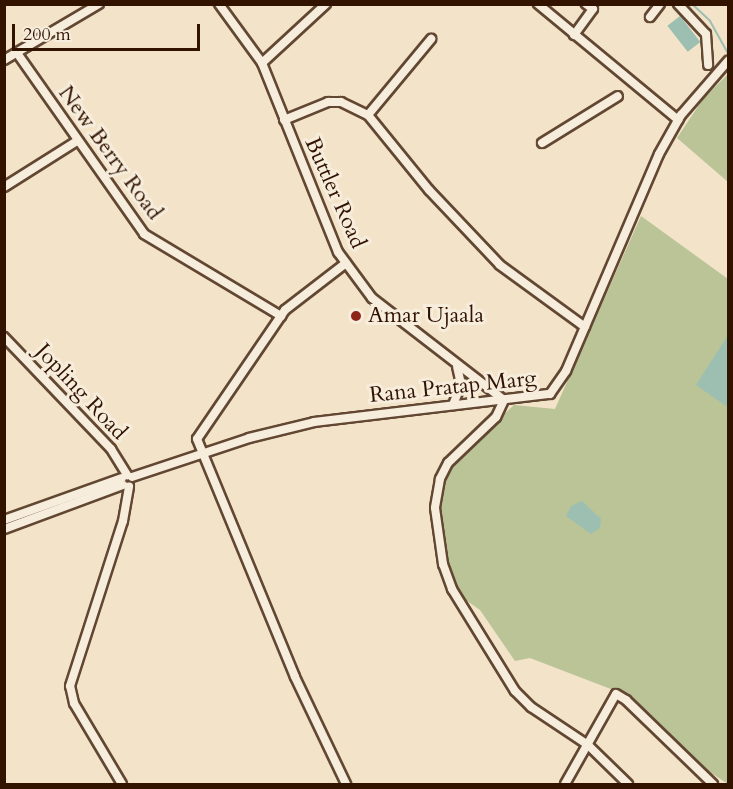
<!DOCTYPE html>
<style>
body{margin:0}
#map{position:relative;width:733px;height:789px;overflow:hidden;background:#f3e3c9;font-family:Cardo,serif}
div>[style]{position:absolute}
.green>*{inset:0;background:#bac497}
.water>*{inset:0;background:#9cbfb1;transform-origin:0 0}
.stream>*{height:2px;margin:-1px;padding:0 1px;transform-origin:1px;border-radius:1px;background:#9cbfb1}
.roads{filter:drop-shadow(2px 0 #624732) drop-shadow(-2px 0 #624732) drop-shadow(0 2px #624732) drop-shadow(0 -2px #624732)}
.minor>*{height:8px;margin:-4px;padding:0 4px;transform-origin:4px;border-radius:4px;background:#f7eddc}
.dots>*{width:16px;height:16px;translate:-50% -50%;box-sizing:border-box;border:3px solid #f7eddc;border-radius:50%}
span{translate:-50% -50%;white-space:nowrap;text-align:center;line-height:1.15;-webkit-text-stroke:6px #f7eddc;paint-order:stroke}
.street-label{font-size:22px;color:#311300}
.poi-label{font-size:22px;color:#311300}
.left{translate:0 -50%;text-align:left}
.frame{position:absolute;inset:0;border:6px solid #311300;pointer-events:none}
.scale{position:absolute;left:12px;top:24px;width:188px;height:27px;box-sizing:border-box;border:3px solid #311300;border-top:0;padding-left:8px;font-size:18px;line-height:21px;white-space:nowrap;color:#311300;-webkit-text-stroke:4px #f7eddc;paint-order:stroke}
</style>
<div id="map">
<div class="green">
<i style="clip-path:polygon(728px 74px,728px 182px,677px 138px,703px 99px)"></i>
<i style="clip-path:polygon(641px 216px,728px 279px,728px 784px,690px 759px,629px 696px,530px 658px,515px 661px,480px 610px,463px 598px,448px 568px,438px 527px,441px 489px,458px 457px,514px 405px,555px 409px)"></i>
</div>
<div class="water">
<i style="left:680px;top:16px;width:33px;height:16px;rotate:52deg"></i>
<i style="clip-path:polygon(728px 335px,728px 402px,726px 406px,696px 385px)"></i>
<i style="clip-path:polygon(582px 501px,601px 519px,600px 528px,591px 534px,566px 516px,571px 506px)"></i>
</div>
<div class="stream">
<i style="left:692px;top:4px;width:25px;rotate:43deg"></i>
<i style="left:710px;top:21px;width:38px;rotate:61deg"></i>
</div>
<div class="roads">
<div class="minor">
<i style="left:219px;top:4px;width:73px;rotate:53.9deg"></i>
<i style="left:262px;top:63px;width:204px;rotate:68.1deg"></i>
<i style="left:338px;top:252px;width:57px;rotate:53.5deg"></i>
<i style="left:372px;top:298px;width:167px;rotate:37.7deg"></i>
<i style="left:504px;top:400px;width:19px;rotate:115deg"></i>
<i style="left:496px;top:417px;width:66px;rotate:136.2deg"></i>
<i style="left:448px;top:463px;width:18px;rotate:117deg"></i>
<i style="left:440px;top:479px;width:29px;rotate:100deg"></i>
<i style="left:435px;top:508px;width:57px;rotate:81.9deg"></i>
<i style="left:443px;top:564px;width:27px;rotate:70deg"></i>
<i style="left:452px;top:589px;width:120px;rotate:58.3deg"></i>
<i style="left:515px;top:691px;width:23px;rotate:45deg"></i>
<i style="left:531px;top:707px;width:69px;rotate:33.7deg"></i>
<i style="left:588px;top:745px;width:56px;rotate:44.3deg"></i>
<i style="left:538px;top:4px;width:182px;rotate:39.6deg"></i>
<i style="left:678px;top:4px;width:41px;rotate:47deg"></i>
<i style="left:706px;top:34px;width:31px;rotate:86deg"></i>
<i style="left:650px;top:17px;width:16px;rotate:-52deg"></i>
<i style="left:574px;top:35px;width:32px;rotate:-54deg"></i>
<i style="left:593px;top:9px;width:9px;rotate:-144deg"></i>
<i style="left:17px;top:53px;width:221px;rotate:54.9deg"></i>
<i style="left:144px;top:234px;width:160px;rotate:30.9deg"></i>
<i style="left:4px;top:60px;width:110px;rotate:-30.5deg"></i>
<i style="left:262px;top:63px;width:87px;rotate:-42.7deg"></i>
<i style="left:368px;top:115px;width:99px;rotate:-50.3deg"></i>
<i style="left:284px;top:120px;width:48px;rotate:-22.2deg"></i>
<i style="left:328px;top:102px;width:13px"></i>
<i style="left:341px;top:102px;width:30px;rotate:26deg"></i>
<i style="left:368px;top:115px;width:97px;rotate:50.9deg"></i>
<i style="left:429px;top:190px;width:103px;rotate:46.6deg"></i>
<i style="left:500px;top:265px;width:105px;rotate:36.1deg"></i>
<i style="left:542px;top:143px;width:89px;rotate:-31.7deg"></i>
<i style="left:4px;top:187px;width:86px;rotate:-32.2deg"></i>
<i style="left:346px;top:263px;width:77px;rotate:142.4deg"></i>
<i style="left:285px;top:310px;width:156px;rotate:124.3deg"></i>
<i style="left:197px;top:439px;width:257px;rotate:67.6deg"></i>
<i style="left:295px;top:677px;width:119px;rotate:64.5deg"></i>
<i style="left:4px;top:337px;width:155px;rotate:46.3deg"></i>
<i style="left:111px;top:449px;width:31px;rotate:58deg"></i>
<i style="left:453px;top:405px;width:22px;rotate:-69deg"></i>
<i style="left:461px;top:384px;width:17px;rotate:-103deg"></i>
<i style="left:132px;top:477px;width:123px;rotate:-18.4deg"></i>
<i style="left:249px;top:438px;width:67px;rotate:-13.8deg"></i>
<i style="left:314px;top:422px;width:238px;rotate:-6.8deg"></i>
<i style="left:550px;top:394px;width:28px;rotate:-55deg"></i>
<i style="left:566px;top:371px;width:236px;rotate:-66.8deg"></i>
<i style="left:659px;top:154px;width:45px;rotate:-60.6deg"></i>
<i style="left:681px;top:115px;width:72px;rotate:-49deg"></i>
<i style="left:4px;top:520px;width:125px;rotate:-19.6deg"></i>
<i style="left:4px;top:529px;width:127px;rotate:-20.3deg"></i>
<i style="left:122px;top:784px;width:94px;rotate:-120.7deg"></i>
<i style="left:74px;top:703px;width:17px;rotate:-103deg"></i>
<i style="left:70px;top:686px;width:173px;rotate:-72.2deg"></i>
<i style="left:123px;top:521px;width:35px;rotate:-80deg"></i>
<i style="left:565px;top:784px;width:103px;rotate:-60.5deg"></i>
<i style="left:616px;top:694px;width:12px;rotate:31deg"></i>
<i style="left:626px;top:700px;width:121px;rotate:44deg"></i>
</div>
</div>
<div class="dots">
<i style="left:356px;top:316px;background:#8f2418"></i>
</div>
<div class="street-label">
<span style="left:110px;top:153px;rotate:54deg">New Berry Road</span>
<span style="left:335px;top:193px;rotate:66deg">Buttler Road</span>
<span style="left:453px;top:387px;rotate:-6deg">Rana Pratap Marg</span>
<span style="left:81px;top:392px;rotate:47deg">Jopling Road</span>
</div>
<div class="poi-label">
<span class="left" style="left:368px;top:316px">Amar Ujaala</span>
</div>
<div class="frame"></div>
<div class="scale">200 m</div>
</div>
